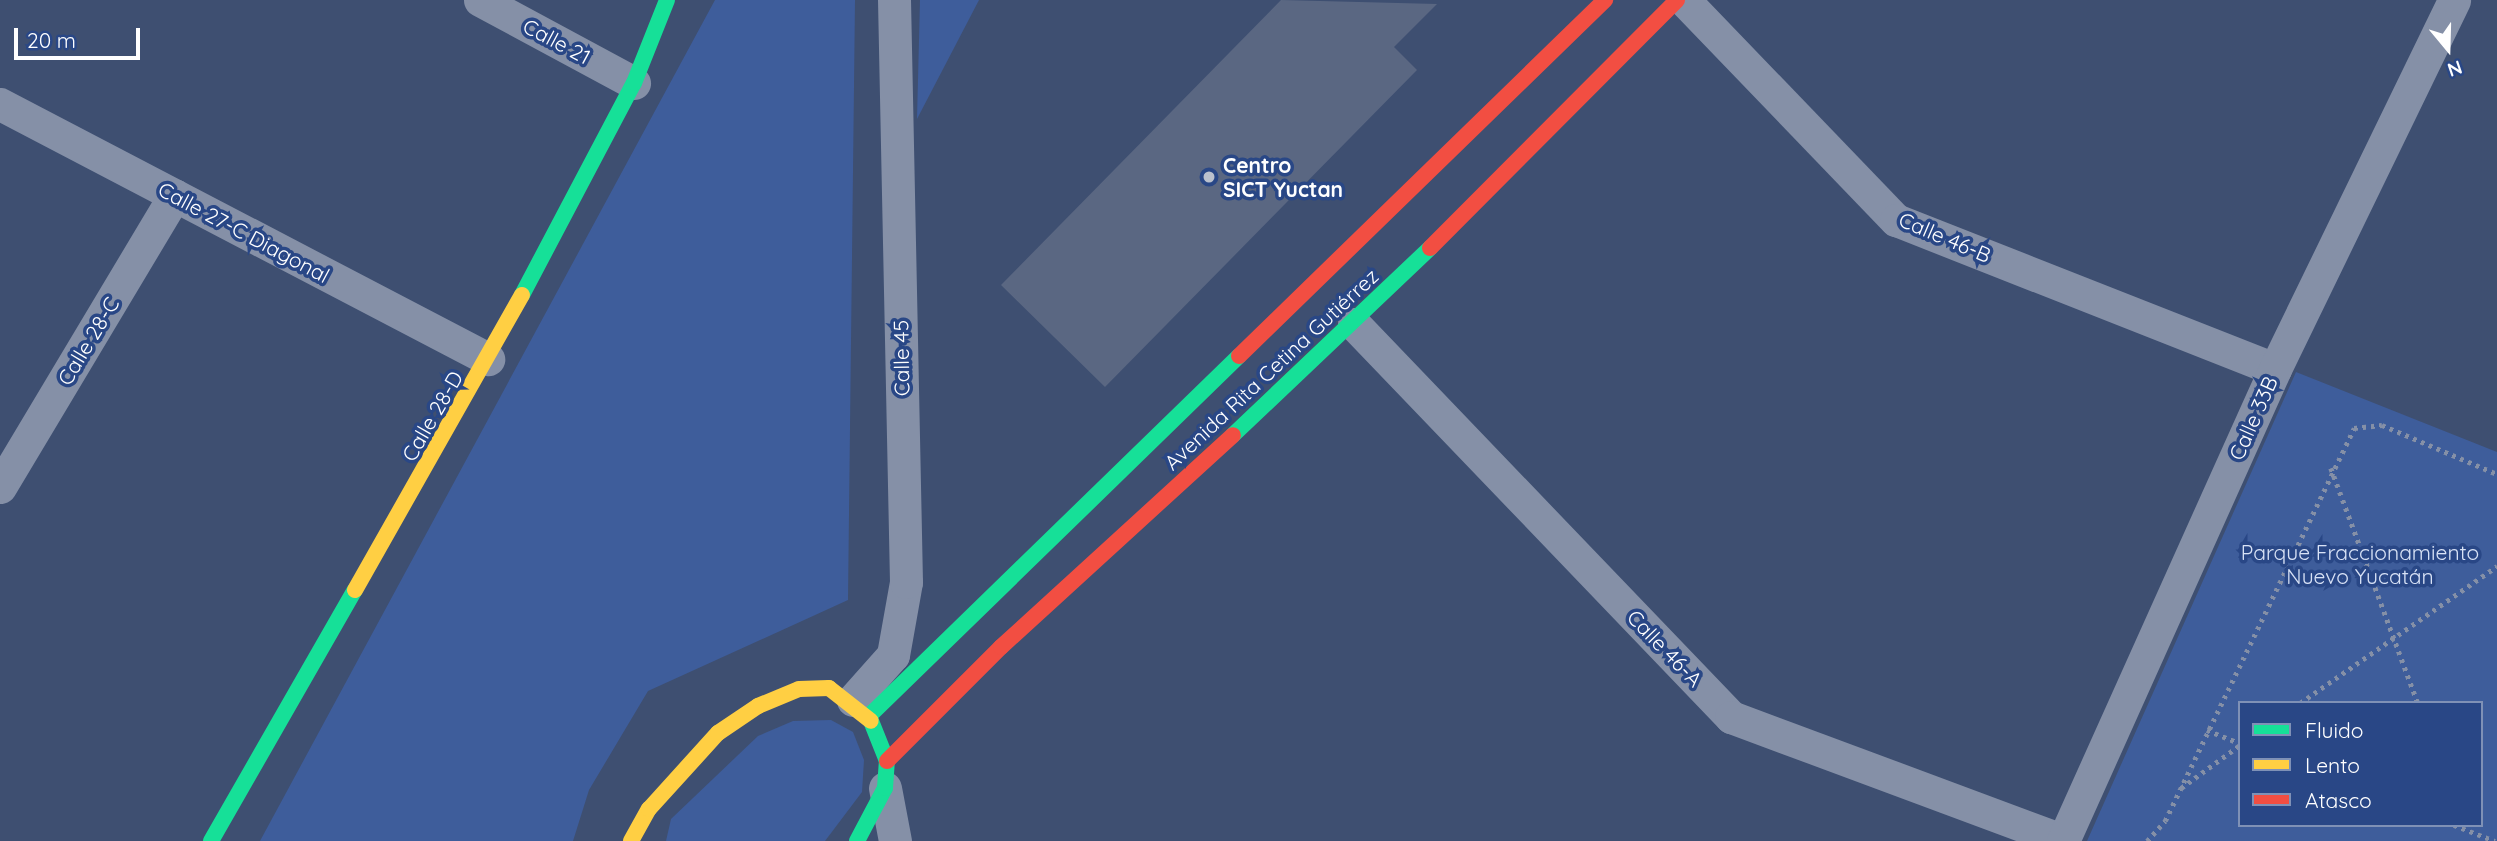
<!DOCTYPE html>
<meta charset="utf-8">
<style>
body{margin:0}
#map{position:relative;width:2497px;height:841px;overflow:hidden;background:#3e4f71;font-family:Quicksand,sans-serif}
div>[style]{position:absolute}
.green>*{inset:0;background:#3e5d9b}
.building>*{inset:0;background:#5a6782}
.path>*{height:4.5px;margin-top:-2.25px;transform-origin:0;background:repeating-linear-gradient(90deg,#8590a7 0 3.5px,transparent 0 8.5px)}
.street>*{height:33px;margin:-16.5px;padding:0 16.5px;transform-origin:16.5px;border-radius:16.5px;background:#8590a7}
.fast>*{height:16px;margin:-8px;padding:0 8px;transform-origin:8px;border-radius:8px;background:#16e098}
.slow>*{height:16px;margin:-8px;padding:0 8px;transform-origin:8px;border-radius:8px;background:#ffcf43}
.jam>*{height:16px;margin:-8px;padding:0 8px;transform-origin:8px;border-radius:8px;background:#f24e42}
.dots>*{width:19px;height:19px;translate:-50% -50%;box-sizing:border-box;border:4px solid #294786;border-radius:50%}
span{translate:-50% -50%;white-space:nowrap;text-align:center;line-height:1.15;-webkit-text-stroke:7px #294786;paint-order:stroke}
.street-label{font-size:21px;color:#fff}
.poi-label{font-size:21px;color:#fff;font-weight:700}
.left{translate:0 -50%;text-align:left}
.park-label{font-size:21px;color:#d8e2f6}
.legend{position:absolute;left:2238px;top:701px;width:245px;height:126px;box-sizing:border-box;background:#294786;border:2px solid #7f91b6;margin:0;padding:9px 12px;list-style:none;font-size:21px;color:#fff}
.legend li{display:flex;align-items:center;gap:14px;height:35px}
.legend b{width:35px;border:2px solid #7f91b6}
.north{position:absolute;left:2413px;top:14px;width:70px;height:70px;-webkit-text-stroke:5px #294786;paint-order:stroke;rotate:161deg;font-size:19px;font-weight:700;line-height:28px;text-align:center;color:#fff}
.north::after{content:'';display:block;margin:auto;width:24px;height:32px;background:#fff;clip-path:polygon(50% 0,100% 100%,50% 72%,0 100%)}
.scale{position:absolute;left:14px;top:28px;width:126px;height:32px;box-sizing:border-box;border:4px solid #fff;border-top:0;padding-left:9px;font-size:21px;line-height:24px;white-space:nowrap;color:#fff;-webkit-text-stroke:5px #294786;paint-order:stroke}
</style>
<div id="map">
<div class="green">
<i style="clip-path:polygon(715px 0,855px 0,848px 600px,648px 691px,589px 790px,573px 841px,260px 841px)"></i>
<i style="clip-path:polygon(920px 0,979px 0,917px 119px)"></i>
<i style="clip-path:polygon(evenodd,2296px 372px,2497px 452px,2497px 841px,2087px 841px,2296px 372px,2240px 703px,2481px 703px,2481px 825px,2240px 825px,2240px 703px)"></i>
<i style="clip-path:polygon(831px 720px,853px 732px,864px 760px,862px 792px,825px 841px,666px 841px,671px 819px,758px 736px,793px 721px)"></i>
</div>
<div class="building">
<i style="clip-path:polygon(1281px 0,1437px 4px,1394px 47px,1417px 70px,1105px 387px,1001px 285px)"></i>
</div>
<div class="path">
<i style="left:2331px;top:468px;width:251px;rotate:69.7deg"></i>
<i style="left:2300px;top:703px;width:240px;rotate:-34.8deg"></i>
<i style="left:2207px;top:730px;width:35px;rotate:22deg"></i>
<i style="left:2181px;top:788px;width:73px;rotate:-36.1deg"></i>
<i style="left:2454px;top:825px;width:44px;rotate:21.3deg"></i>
<i style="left:2147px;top:841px;width:27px;rotate:-48deg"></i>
<i style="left:2165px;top:821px;width:436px;rotate:-64.3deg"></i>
<i style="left:2354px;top:428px;width:28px;rotate:-6deg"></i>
<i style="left:2382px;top:425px;width:125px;rotate:23.1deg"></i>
</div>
<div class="street">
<i style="left:480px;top:0;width:175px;rotate:28.3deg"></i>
<i style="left:1684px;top:0;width:306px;rotate:46.1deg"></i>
<i style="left:1896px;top:220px;width:407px;rotate:21.5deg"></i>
<i style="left:0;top:104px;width:551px;rotate:27.59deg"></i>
<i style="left:1354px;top:324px;width:545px;rotate:46.19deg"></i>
<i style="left:1731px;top:717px;width:355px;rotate:20.4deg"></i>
<i style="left:0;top:487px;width:340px;rotate:-59.1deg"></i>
<i style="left:853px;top:700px;width:60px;rotate:-48.4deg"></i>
<i style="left:893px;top:655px;width:74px;rotate:-79.9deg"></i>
<i style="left:906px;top:582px;width:582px;rotate:-91.18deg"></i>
<i style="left:885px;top:788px;width:54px;rotate:79.3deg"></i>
<i style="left:2063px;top:841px;width:517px;rotate:-65.81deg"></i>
<i style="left:2275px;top:369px;width:410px;rotate:-64.1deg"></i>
</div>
<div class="fast">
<i style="left:522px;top:295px;width:240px;rotate:-62.2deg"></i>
<i style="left:634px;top:83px;width:89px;rotate:-68.3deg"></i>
<i style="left:1233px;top:435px;width:272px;rotate:-43.5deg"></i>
<i style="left:869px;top:716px;width:516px;rotate:-44.22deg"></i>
<i style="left:211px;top:841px;width:289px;rotate:-60.2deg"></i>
<i style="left:857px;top:841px;width:60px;rotate:-62.2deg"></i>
<i style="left:885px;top:788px;width:27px;rotate:-86deg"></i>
<i style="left:887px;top:761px;width:43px;rotate:-111.8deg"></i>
</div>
<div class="slow">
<i style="left:355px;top:590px;width:339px;rotate:-60.5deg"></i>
<i style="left:631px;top:841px;width:37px;rotate:-61deg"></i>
<i style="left:649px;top:809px;width:103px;rotate:-47.8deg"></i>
<i style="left:718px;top:733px;width:48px;rotate:-34deg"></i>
<i style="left:758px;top:706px;width:44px;rotate:-22.5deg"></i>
<i style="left:799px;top:689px;width:30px;rotate:-2deg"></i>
<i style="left:829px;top:688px;width:53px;rotate:38.2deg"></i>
</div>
<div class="jam">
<i style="left:1430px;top:248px;width:350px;rotate:-45.1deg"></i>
<i style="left:1239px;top:356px;width:511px;rotate:-44.21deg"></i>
<i style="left:887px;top:761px;width:161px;rotate:-45deg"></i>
<i style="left:1001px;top:647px;width:314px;rotate:-42.4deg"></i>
</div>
<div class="dots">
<i style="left:1209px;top:177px;background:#bbc1cd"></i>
</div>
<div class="street-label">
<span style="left:557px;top:41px;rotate:28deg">Calle 21</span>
<span style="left:244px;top:232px;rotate:28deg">Calle 27-C Diagonal</span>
<span style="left:1945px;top:237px;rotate:23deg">Calle 46-B</span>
<span style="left:88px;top:341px;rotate:-59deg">Calle 28-C</span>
<span style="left:901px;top:358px;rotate:-91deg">Calle 45</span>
<span style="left:1271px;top:369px;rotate:-43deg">Avenida Rita Cetina Gutiérrez</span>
<span style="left:432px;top:416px;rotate:-60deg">Calle 28-D</span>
<span style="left:2253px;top:418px;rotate:-66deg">Calle 33B</span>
<span style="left:1665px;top:648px;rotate:46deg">Calle 46-A</span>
</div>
<div class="poi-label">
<span class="left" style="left:1223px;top:177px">Centro<br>SICT Yuctan</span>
</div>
<div class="park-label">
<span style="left:2360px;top:564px">Parque Fraccionamiento<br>Nuevo Yucatán</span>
</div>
<ul class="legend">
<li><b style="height:9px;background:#16e098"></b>Fluido</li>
<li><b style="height:9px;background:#ffcf43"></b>Lento</li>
<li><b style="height:9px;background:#f24e42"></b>Atasco</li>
</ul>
<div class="north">N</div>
<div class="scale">20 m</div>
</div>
